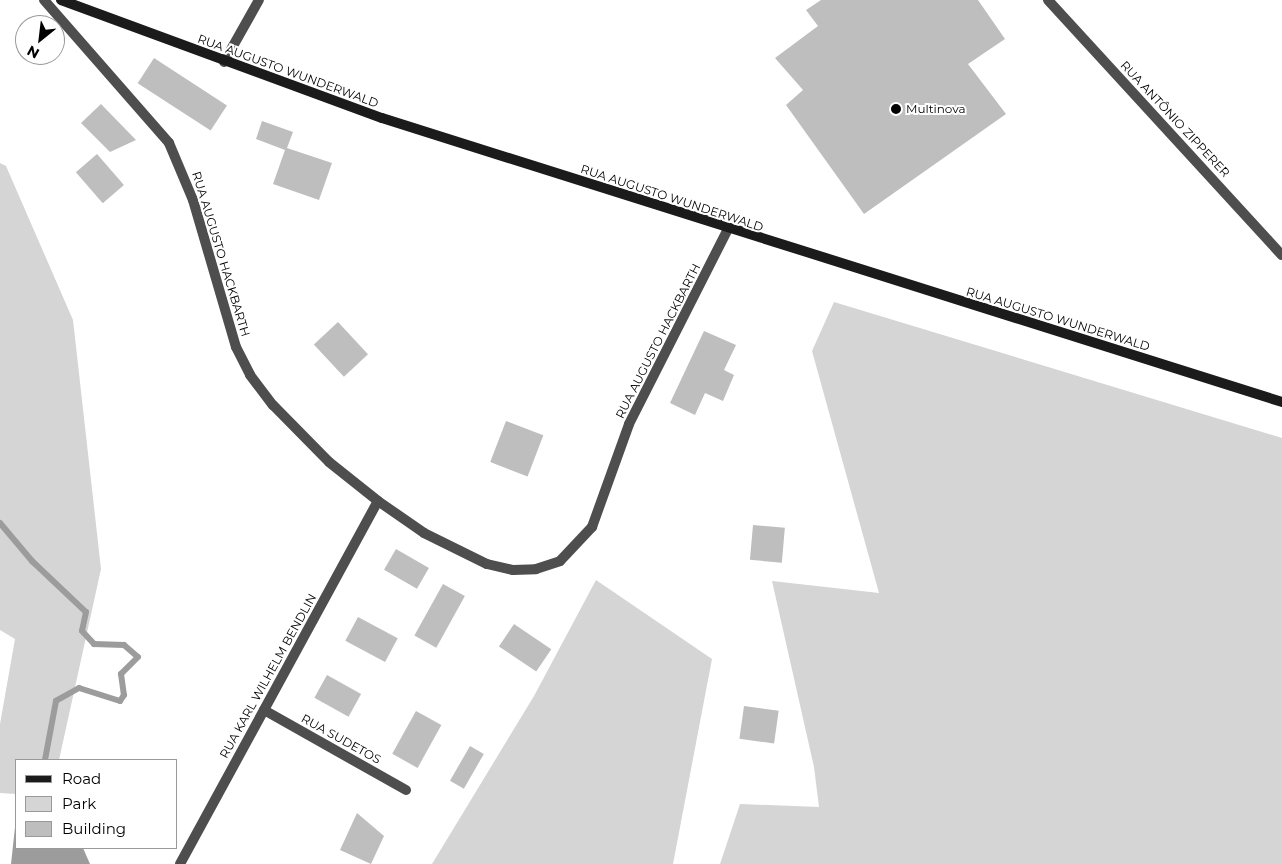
<!DOCTYPE html>
<meta charset="utf-8">
<style>
body{margin:0}
#map{position:relative;width:1282px;height:864px;overflow:hidden;background:#fff;font-family:Montserrat,sans-serif}
div>[style]{position:absolute}
.green>*{inset:0;background:#d5d5d5}
.water>*{inset:0;background:#9c9c9c}
.stream>*{height:6px;margin:-3px;padding:0 3px;transform-origin:3px;border-radius:3px;background:#9c9c9c}
.building>*{inset:0;background:#bebebe;transform-origin:0 0}
.street>*{height:10px;margin:-5px;padding:0 5px;transform-origin:5px;border-radius:5px;background:#4e4e4e}
.secondary>*{height:10px;margin:-5px;padding:0 5px;transform-origin:5px;border-radius:5px;background:#1b1b1b}
.dots>*{width:14px;height:14px;translate:-50% -50%;box-sizing:border-box;border:2px solid #fff;border-radius:50%}
span{translate:-50% -50%;white-space:nowrap;text-align:center;line-height:1.15;-webkit-text-stroke:4px #fff;paint-order:stroke}
.street-label{font-size:12px;color:#000}
.poi-label{font-size:12px;color:#000}
.left{translate:0 -50%;text-align:left}
.legend{position:absolute;left:15px;top:759px;width:162px;height:90px;box-sizing:border-box;background:#fff;border:1px solid #999;margin:0;padding:6px 9px;list-style:none;font-size:15px;color:#000}
.legend li{display:flex;align-items:center;gap:10px;height:25px}
.legend b{width:25px;border:1px solid #999}
.north{position:absolute;left:15px;top:15px;width:50px;height:50px;box-sizing:border-box;background:#fff;border:1px solid #999;border-radius:50%;rotate:209deg;font-size:14px;font-weight:700;line-height:20px;text-align:center;color:#000}
.north::after{content:'';display:block;margin:auto;width:18px;height:22px;background:#000;clip-path:polygon(50% 0,100% 100%,50% 72%,0 100%)}
</style>
<div id="map">
<div class="green">
<i style="clip-path:polygon(0 163px,6px 166px,73px 320px,101px 569px,59px 760px,16px 760px,16px 794px,0 793px,0 724px,15px 639px,0 630px)"></i>
<i style="clip-path:polygon(834px 302px,1282px 438px,1282px 864px,720px 864px,740px 804px,819px 807px,814px 767px,772px 581px,879px 593px,812px 351px)"></i>
<i style="clip-path:polygon(596px 580px,712px 659px,673px 864px,432px 864px,534px 696px)"></i>
</div>
<div class="water">
<i style="clip-path:polygon(16px 818px,16px 848px,83px 848px,90px 864px,11px 864px)"></i>
</div>
<div class="stream">
<i style="left:0;top:523px;width:50px;rotate:49.9deg"></i>
<i style="left:32px;top:561px;width:74px;rotate:43.4deg"></i>
<i style="left:86px;top:612px;width:19px;rotate:102deg"></i>
<i style="left:82px;top:631px;width:18px;rotate:47deg"></i>
<i style="left:94px;top:644px;width:30px;rotate:2deg"></i>
<i style="left:124px;top:645px;width:18px;rotate:41deg"></i>
<i style="left:138px;top:657px;width:24px;rotate:135deg"></i>
<i style="left:121px;top:674px;width:21px;rotate:82deg"></i>
<i style="left:124px;top:695px;width:7px;rotate:124deg"></i>
<i style="left:120px;top:701px;width:43px;rotate:-162.4deg"></i>
<i style="left:79px;top:688px;width:26px;rotate:151deg"></i>
<i style="left:56px;top:701px;width:60px;rotate:100.6deg"></i>
</div>
<div class="building">
<i style="clip-path:polygon(821px 0,978px 0,1005px 39px,968px 64px,1006px 114px,864px 214px,786px 105px,803px 90px,775px 58px,818px 26px,806px 10px)"></i>
<i style="left:154px;top:58px;width:87px;height:30px;rotate:33deg"></i>
<i style="clip-path:polygon(101px 104px,136px 140px,110px 152px,81px 123px)"></i>
<i style="clip-path:polygon(262px 121px,293px 132px,287px 148px,332px 163px,319px 200px,273px 184px,285px 150px,256px 139px)"></i>
<i style="left:97px;top:154px;width:41px;height:28px;rotate:49deg"></i>
<i style="left:338px;top:322px;width:44px;height:33px;rotate:47deg"></i>
<i style="clip-path:polygon(704px 331px,736px 345px,724px 370px,734px 375px,723px 401px,705px 393px,695px 415px,670px 403px)"></i>
<i style="left:506px;top:421px;width:40px;height:44px;rotate:21deg"></i>
<i style="left:753px;top:525px;width:32px;height:35px;rotate:5deg"></i>
<i style="left:396px;top:549px;width:38px;height:24px;rotate:30deg"></i>
<i style="left:443px;top:584px;width:25px;height:59px;rotate:29deg"></i>
<i style="left:358px;top:617px;width:45px;height:27px;rotate:28deg"></i>
<i style="left:514px;top:624px;width:45px;height:27px;rotate:34deg"></i>
<i style="left:327px;top:675px;width:39px;height:26px;rotate:29deg"></i>
<i style="left:744px;top:706px;width:35px;height:33px;rotate:8deg"></i>
<i style="left:416px;top:711px;width:29px;height:49px;rotate:29deg"></i>
<i style="left:470px;top:746px;width:16px;height:40px;rotate:30deg"></i>
<i style="clip-path:polygon(357px 813px,384px 836px,371px 864px,340px 850px)"></i>
</div>
<div class="street">
<i style="left:44px;top:0;width:190px;rotate:48.8deg"></i>
<i style="left:169px;top:143px;width:62px;rotate:67.2deg"></i>
<i style="left:193px;top:200px;width:153px;rotate:73.7deg"></i>
<i style="left:236px;top:347px;width:31px;rotate:63deg"></i>
<i style="left:250px;top:375px;width:38px;rotate:53deg"></i>
<i style="left:273px;top:405px;width:80px;rotate:45.5deg"></i>
<i style="left:329px;top:462px;width:63px;rotate:38.5deg"></i>
<i style="left:378px;top:501px;width:56px;rotate:34.8deg"></i>
<i style="left:424px;top:533px;width:70px;rotate:26.2deg"></i>
<i style="left:487px;top:564px;width:27px;rotate:13deg"></i>
<i style="left:513px;top:570px;width:23px;rotate:-2deg"></i>
<i style="left:536px;top:569px;width:25px;rotate:-18deg"></i>
<i style="left:560px;top:561px;width:47px;rotate:-46.7deg"></i>
<i style="left:592px;top:527px;width:109px;rotate:-70.2deg"></i>
<i style="left:629px;top:424px;width:219px;rotate:-63.1deg"></i>
<i style="left:1048px;top:0;width:346px;rotate:47.5deg"></i>
<i style="left:224px;top:62px;width:71px;rotate:-60.6deg"></i>
<i style="left:264px;top:710px;width:163px;rotate:29.4deg"></i>
<i style="left:180px;top:864px;width:413px;rotate:-61.4deg"></i>
</div>
<div class="secondary">
<i style="left:61px;top:0;width:342px;rotate:20.2deg"></i>
<i style="left:382px;top:118px;width:944px;rotate:17.51deg"></i>
</div>
<div class="dots">
<i style="left:896px;top:109px;background:#000"></i>
</div>
<div class="street-label">
<span style="left:288px;top:71px;rotate:20deg">RUA AUGUSTO WUNDERWALD</span>
<span style="left:1175px;top:119px;rotate:47deg">RUA ANTÔNIO ZIPPERER</span>
<span style="left:672px;top:198px;rotate:18deg">RUA AUGUSTO WUNDERWALD</span>
<span style="left:221px;top:254px;rotate:73deg">RUA AUGUSTO HACKBARTH</span>
<span style="left:1058px;top:319px;rotate:17deg">RUA AUGUSTO WUNDERWALD</span>
<span style="left:658px;top:341px;rotate:-63deg">RUA AUGUSTO HACKBARTH</span>
<span style="left:268px;top:676px;rotate:-61deg">RUA KARL WILHELM BENDLIN</span>
<span style="left:341px;top:739px;rotate:29deg">RUA SUDETOS</span>
</div>
<div class="poi-label">
<span class="left" style="left:906px;top:109px">Multinova</span>
</div>
<ul class="legend">
<li><b style="height:6px;background:#1b1b1b"></b>Road</li>
<li><b style="height:14px;background:#d5d5d5"></b>Park</li>
<li><b style="height:14px;background:#bebebe"></b>Building</li>
</ul>
<div class="north">N</div>
</div>
